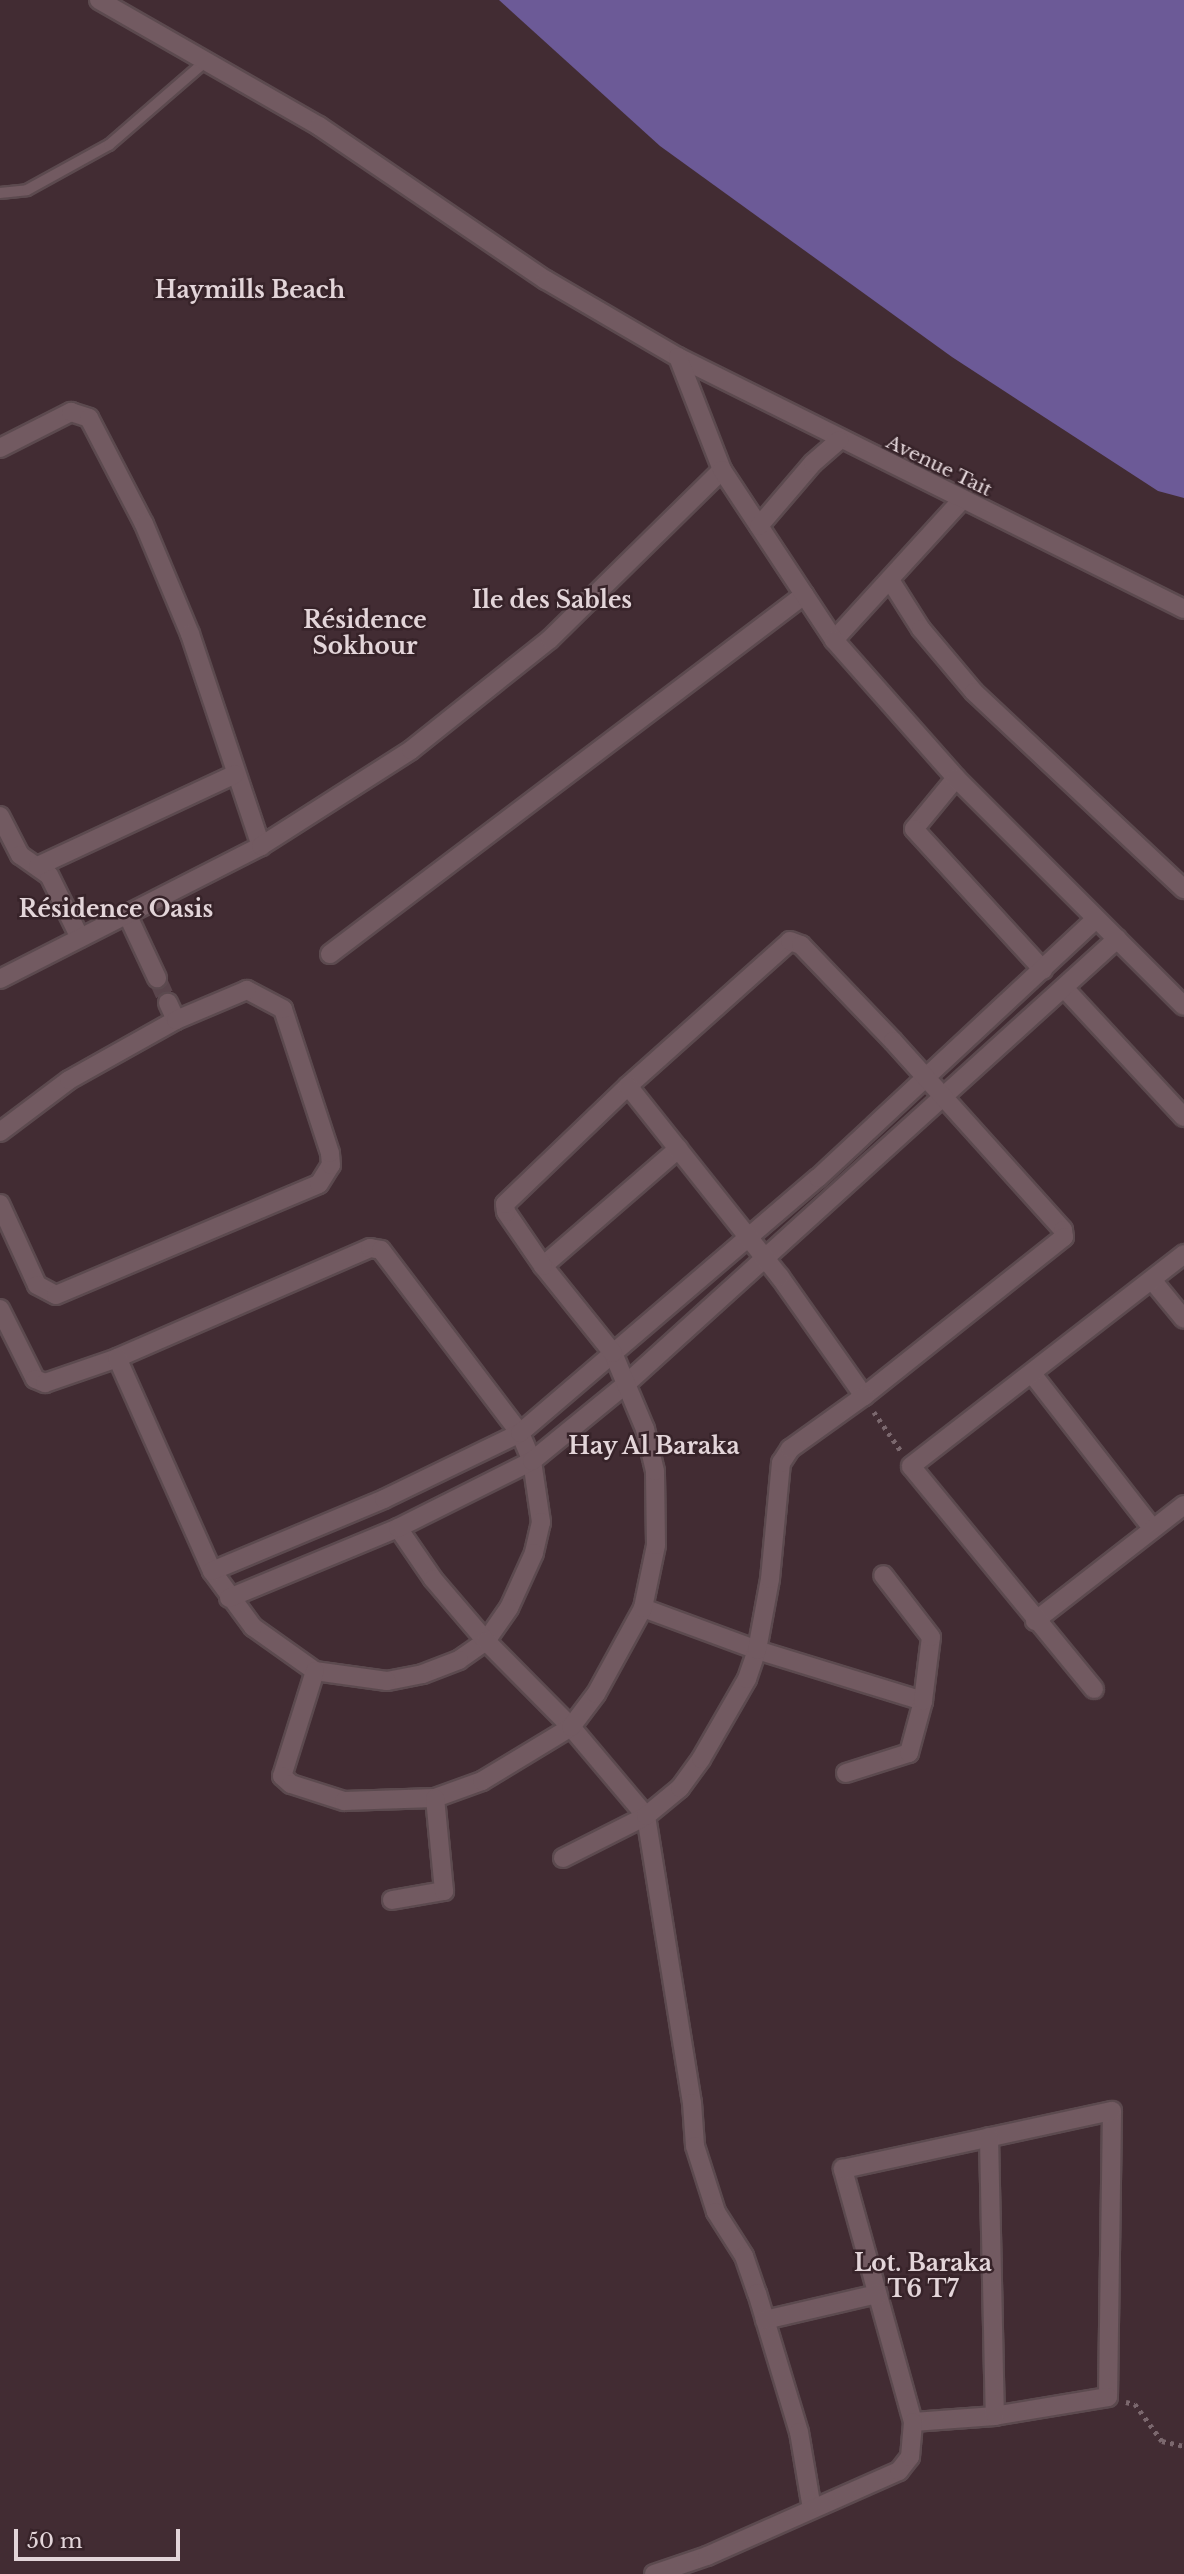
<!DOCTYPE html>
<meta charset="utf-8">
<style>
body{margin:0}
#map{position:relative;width:1184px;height:2574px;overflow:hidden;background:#422c33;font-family:"Libre Baskerville",serif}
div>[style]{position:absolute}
.water>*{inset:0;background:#6c5a97}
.minor-tunnel>*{height:18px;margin-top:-9px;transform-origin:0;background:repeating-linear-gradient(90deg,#5a454c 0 18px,transparent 0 27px)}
.path>*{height:4.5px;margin-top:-2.25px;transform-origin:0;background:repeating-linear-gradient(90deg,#7b686e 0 3.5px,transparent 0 8.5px)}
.roads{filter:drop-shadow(2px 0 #5c4a4f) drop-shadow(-2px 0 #5c4a4f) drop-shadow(0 2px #5c4a4f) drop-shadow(0 -2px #5c4a4f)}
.service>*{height:10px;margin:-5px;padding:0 5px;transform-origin:5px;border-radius:5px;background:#725a61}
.minor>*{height:18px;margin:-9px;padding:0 9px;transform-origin:9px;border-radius:9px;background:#725a61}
.tertiary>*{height:18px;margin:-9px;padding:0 9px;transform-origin:9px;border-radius:9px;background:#725a61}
span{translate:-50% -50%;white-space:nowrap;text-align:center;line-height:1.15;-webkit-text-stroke:5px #372329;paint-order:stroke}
.street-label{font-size:19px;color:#e3d5d9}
.quarter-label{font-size:23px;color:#e3d5d9;font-weight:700}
.scale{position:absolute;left:14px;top:2529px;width:166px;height:32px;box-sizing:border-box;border:4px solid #e3d5d9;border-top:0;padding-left:9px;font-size:21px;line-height:24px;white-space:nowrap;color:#e3d5d9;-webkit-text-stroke:5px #372329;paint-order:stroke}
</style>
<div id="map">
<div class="water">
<i style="clip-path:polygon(499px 0,1184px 0,1184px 498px,1158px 491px,952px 357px,660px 146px)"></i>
</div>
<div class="minor-tunnel">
<i style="left:157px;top:978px;width:27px;rotate:66deg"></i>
</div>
<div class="path">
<i style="left:874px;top:1412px;width:47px;rotate:55.3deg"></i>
<i style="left:1126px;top:2402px;width:9px;rotate:13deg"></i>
<i style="left:1135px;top:2404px;width:46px;rotate:53.9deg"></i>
<i style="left:1162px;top:2441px;width:23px;rotate:13deg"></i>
</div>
<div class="roads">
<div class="service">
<i style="left:0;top:193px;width:27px;rotate:-6deg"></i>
<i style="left:27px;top:190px;width:94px;rotate:-28.8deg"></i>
<i style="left:109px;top:145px;width:130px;rotate:-40.9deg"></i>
</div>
<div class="minor">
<i style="left:0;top:448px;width:80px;rotate:-26.9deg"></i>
<i style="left:71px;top:412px;width:19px;rotate:18deg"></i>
<i style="left:89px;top:418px;width:119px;rotate:62.6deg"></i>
<i style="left:144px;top:524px;width:119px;rotate:67.3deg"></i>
<i style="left:190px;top:634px;width:224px;rotate:71.5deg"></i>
<i style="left:890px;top:580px;width:58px;rotate:57.7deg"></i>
<i style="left:921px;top:629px;width:82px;rotate:49.9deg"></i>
<i style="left:974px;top:692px;width:288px;rotate:43.2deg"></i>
<i style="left:834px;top:640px;width:188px;rotate:-47.6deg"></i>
<i style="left:956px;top:778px;width:66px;rotate:129.5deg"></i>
<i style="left:914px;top:829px;width:191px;rotate:47.5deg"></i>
<i style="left:0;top:816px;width:44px;rotate:62.9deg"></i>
<i style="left:20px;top:855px;width:35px;rotate:35deg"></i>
<i style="left:49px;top:875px;width:70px;rotate:63.8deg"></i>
<i style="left:38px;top:866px;width:217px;rotate:-25deg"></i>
<i style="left:127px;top:914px;width:71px;rotate:64.9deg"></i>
<i style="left:330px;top:954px;width:595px;rotate:-37.14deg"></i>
<i style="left:0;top:979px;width:293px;rotate:-27deg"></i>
<i style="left:261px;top:846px;width:178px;rotate:-32.6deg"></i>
<i style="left:411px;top:750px;width:178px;rotate:-38.6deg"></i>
<i style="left:550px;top:639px;width:241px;rotate:-44.5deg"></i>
<i style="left:1064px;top:988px;width:176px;rotate:47.1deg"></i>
<i style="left:0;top:1132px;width:86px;rotate:-37deg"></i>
<i style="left:69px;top:1080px;width:123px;rotate:-29.3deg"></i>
<i style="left:176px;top:1020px;width:19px;rotate:-115deg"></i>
<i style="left:0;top:1204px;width:89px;rotate:65.4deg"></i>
<i style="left:37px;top:1285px;width:21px;rotate:28deg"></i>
<i style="left:56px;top:1295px;width:285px;rotate:-22.9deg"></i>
<i style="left:319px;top:1184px;width:22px;rotate:-58deg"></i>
<i style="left:331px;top:1165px;width:12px;rotate:-95deg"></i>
<i style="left:330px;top:1153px;width:151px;rotate:-108.1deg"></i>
<i style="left:283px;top:1009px;width:41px;rotate:-152.2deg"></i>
<i style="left:247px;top:990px;width:77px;rotate:157.1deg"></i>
<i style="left:543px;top:1266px;width:179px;rotate:-40.9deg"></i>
<i style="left:1152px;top:1280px;width:50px;rotate:50.6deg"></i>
<i style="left:0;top:1309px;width:78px;rotate:63.4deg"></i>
<i style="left:35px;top:1379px;width:11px;rotate:22deg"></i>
<i style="left:45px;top:1383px;width:76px;rotate:-19.1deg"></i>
<i style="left:117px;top:1358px;width:276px;rotate:-23.5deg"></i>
<i style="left:370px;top:1248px;width:11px;rotate:10deg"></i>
<i style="left:381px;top:1250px;width:230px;rotate:52.8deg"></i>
<i style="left:520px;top:1433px;width:30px;rotate:67deg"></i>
<i style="left:532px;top:1461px;width:62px;rotate:81.6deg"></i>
<i style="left:541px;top:1522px;width:32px;rotate:103deg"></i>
<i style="left:534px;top:1553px;width:60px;rotate:114.4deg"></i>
<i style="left:509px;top:1608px;width:40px;rotate:124.9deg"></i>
<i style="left:486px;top:1641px;width:33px;rotate:145deg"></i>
<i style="left:459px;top:1660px;width:39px;rotate:159deg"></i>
<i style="left:423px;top:1674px;width:37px;rotate:169deg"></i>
<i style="left:387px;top:1681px;width:73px;rotate:-172.1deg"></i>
<i style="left:315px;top:1671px;width:76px;rotate:-144.6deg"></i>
<i style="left:253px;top:1627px;width:69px;rotate:-126.2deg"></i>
<i style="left:212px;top:1571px;width:233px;rotate:-114deg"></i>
<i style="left:1033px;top:1375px;width:195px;rotate:52.1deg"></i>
<i style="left:398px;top:1528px;width:62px;rotate:55.5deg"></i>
<i style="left:433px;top:1579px;width:82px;rotate:49.5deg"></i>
<i style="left:486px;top:1641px;width:121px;rotate:45.3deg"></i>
<i style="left:571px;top:1727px;width:116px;rotate:49.9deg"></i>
<i style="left:646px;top:1816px;width:291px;rotate:80.9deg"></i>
<i style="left:692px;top:2103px;width:43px;rotate:86deg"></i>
<i style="left:695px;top:2146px;width:69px;rotate:72.3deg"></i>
<i style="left:716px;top:2212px;width:52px;rotate:57.5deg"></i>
<i style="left:744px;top:2256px;width:39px;rotate:71deg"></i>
<i style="left:757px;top:2293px;width:145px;rotate:73.2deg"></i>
<i style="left:799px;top:2432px;width:78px;rotate:80.4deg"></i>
<i style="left:212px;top:1571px;width:186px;rotate:-22.7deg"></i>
<i style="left:384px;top:1499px;width:151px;rotate:-25.9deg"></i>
<i style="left:520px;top:1433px;width:392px;rotate:-40.6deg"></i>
<i style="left:818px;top:1178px;width:380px;rotate:-43deg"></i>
<i style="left:229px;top:1598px;width:183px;rotate:-22.5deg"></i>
<i style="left:398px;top:1528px;width:150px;rotate:-26.6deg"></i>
<i style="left:532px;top:1461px;width:122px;rotate:-39.3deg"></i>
<i style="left:626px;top:1384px;width:663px;rotate:-42.19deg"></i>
<i style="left:643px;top:1608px;width:121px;rotate:20.2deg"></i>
<i style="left:757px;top:1650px;width:174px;rotate:17.1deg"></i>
<i style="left:1035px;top:1621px;width:189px;rotate:-37.9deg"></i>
<i style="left:315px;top:1671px;width:110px;rotate:107.4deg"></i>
<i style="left:282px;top:1776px;width:12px;rotate:42deg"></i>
<i style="left:291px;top:1784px;width:56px;rotate:17.8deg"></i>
<i style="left:344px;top:1801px;width:91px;rotate:-1.9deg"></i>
<i style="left:435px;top:1798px;width:50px;rotate:-19.9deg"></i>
<i style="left:482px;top:1781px;width:104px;rotate:-31.2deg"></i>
<i style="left:571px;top:1727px;width:41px;rotate:-52.9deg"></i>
<i style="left:596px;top:1694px;width:98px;rotate:-61.3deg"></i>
<i style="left:643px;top:1608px;width:64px;rotate:-78.3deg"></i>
<i style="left:656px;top:1545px;width:74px;rotate:-90.8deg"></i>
<i style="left:655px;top:1471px;width:43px;rotate:-103.4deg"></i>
<i style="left:645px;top:1429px;width:82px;rotate:-112.8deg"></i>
<i style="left:613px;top:1353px;width:112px;rotate:-128.8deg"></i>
<i style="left:543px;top:1266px;width:65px;rotate:-124.4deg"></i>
<i style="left:506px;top:1212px;width:8px;rotate:-97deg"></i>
<i style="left:505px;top:1204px;width:170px;rotate:-43.8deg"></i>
<i style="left:628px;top:1086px;width:217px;rotate:-41.8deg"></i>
<i style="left:790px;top:941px;width:12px;rotate:20deg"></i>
<i style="left:801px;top:945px;width:133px;rotate:46.2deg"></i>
<i style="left:893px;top:1041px;width:254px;rotate:48deg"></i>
<i style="left:1063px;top:1230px;width:7px;rotate:82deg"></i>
<i style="left:1064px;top:1237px;width:256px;rotate:141.5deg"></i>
<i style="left:864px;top:1396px;width:146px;rotate:-125.2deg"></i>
<i style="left:780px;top:1277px;width:244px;rotate:-128.5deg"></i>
<i style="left:1094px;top:1689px;width:288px;rotate:-129.4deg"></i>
<i style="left:911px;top:1466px;width:346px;rotate:-37.8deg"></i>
<i style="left:846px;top:1773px;width:66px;rotate:-17.6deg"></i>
<i style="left:909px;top:1753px;width:54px;rotate:-74.9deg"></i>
<i style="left:923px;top:1701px;width:64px;rotate:-82.9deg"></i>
<i style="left:931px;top:1637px;width:78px;rotate:-127.7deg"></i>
<i style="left:563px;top:1858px;width:93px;rotate:-26.8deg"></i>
<i style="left:646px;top:1816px;width:44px;rotate:-39.5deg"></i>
<i style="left:680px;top:1788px;width:36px;rotate:-54deg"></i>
<i style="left:701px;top:1759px;width:92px;rotate:-60.1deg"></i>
<i style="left:747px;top:1679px;width:31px;rotate:-71deg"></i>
<i style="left:757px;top:1650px;width:72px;rotate:-79.6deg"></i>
<i style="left:770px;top:1579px;width:117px;rotate:-84.6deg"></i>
<i style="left:781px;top:1463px;width:17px;rotate:-57deg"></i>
<i style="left:790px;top:1449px;width:91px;rotate:-35.6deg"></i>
<i style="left:392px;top:1900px;width:53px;rotate:-9.8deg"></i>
<i style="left:444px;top:1891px;width:93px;rotate:-95.5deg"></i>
<i style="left:1112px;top:2111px;width:286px;rotate:90.8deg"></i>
<i style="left:1108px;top:2397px;width:115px;rotate:170.5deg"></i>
<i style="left:995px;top:2416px;width:82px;rotate:175.8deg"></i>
<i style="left:913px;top:2422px;width:263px;rotate:-105.5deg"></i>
<i style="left:843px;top:2169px;width:275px;rotate:-12.2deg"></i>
<i style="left:989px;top:2137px;width:279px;rotate:88.8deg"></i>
<i style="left:765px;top:2320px;width:115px;rotate:-13.1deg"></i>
<i style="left:654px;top:2574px;width:56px;rotate:-18.8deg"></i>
<i style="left:707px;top:2556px;width:210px;rotate:-23.9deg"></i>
<i style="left:899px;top:2471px;width:18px;rotate:-52deg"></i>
<i style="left:910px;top:2457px;width:35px;rotate:-85deg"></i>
</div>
<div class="tertiary">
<i style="left:99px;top:0;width:254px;rotate:29.8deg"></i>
<i style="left:319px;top:126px;width:274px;rotate:34.2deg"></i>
<i style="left:546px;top:280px;width:153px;rotate:30.3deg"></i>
<i style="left:678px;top:357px;width:565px;rotate:26.47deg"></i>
<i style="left:678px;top:357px;width:121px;rotate:68.7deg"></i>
<i style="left:722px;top:470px;width:204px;rotate:56.6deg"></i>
<i style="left:834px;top:640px;width:184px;rotate:48.5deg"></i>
<i style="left:956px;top:778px;width:322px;rotate:45deg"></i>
<i style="left:759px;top:526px;width:83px;rotate:-49.4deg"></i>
<i style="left:813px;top:463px;width:35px;rotate:-41deg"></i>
</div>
</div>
<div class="street-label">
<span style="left:939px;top:466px;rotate:26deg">Avenue Tait</span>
</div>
<div class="quarter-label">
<span style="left:250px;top:290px">Haymills Beach</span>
<span style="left:552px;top:600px">Ile des Sables</span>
<span style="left:365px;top:633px">Résidence<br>Sokhour</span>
<span style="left:116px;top:909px">Résidence Oasis</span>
<span style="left:654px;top:1446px">Hay Al Baraka</span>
<span style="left:923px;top:2276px">Lot. Baraka<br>T6 T7</span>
</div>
<div class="scale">50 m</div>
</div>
